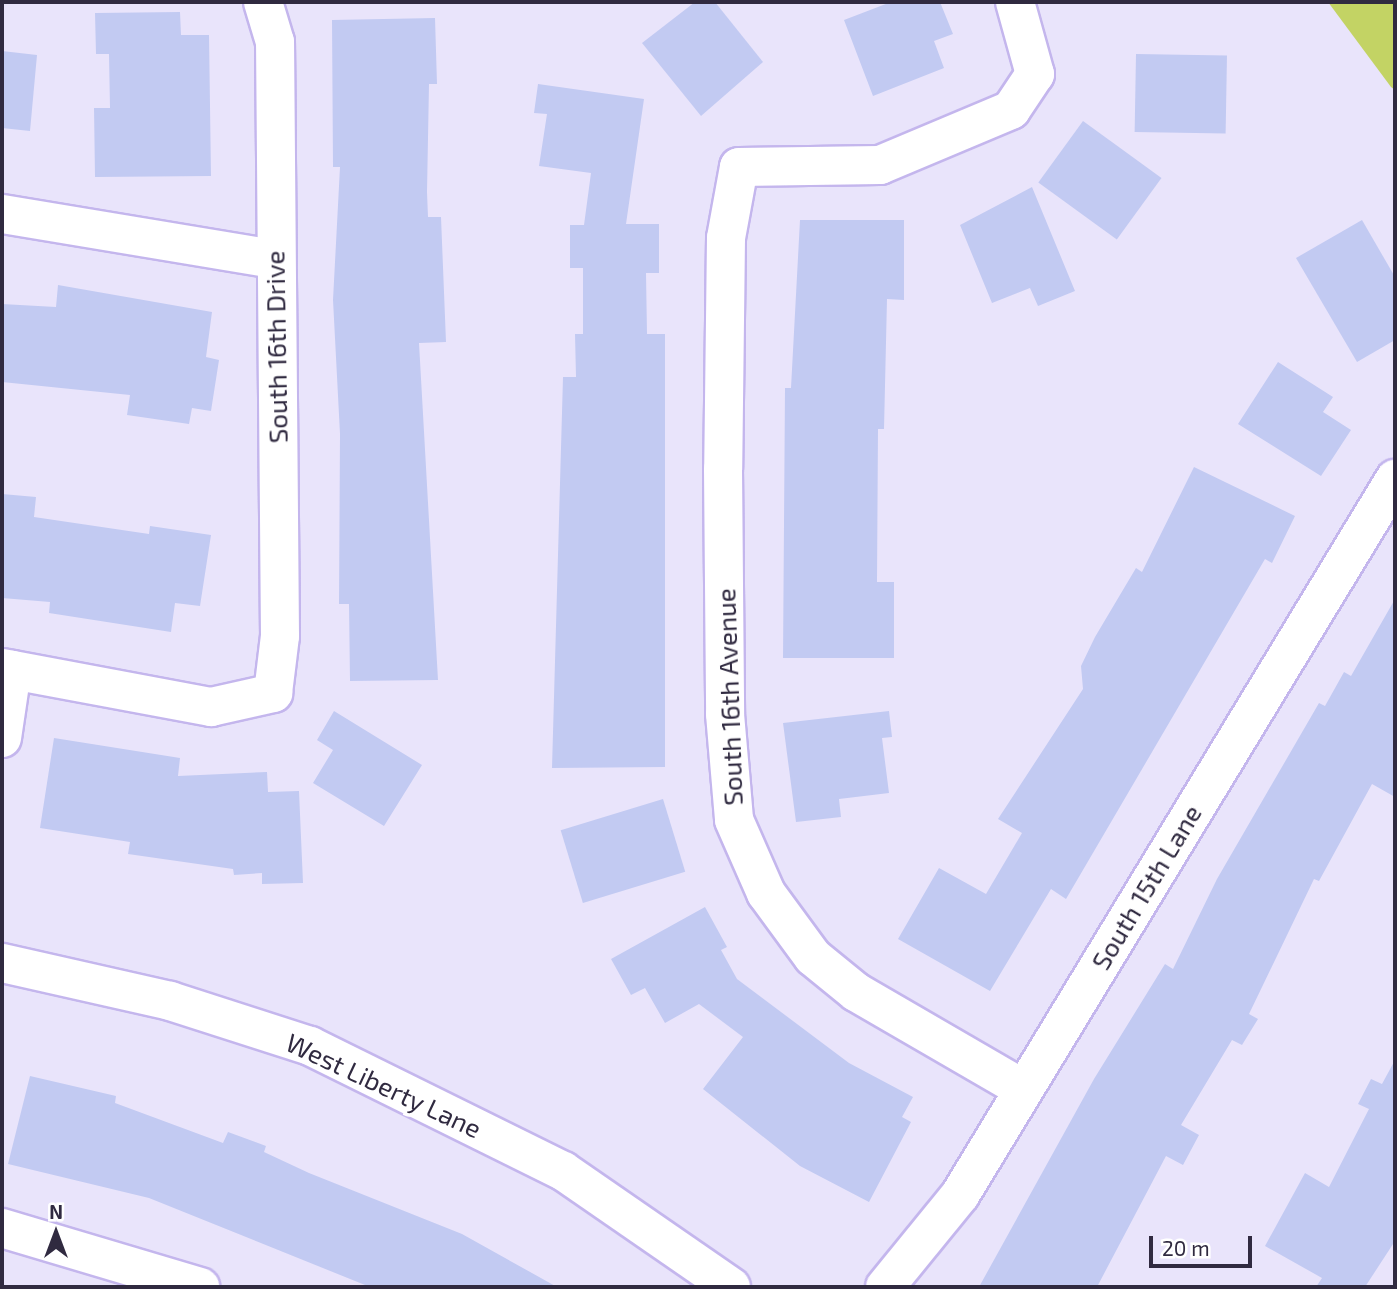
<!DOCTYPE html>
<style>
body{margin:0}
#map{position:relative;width:1397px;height:1289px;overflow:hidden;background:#e9e4fb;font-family:"Exo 2",sans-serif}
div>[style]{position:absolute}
.green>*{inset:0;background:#c3d364}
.building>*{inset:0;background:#c2caf2;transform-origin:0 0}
.roads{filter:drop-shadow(2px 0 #c4b6ed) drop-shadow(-2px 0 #c4b6ed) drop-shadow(0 2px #c4b6ed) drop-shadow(0 -2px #c4b6ed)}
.minor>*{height:38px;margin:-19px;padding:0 19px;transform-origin:19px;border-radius:19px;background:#fff}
span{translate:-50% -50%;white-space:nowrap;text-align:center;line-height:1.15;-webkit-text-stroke:7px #fff;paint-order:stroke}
.street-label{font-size:26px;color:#302a40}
.frame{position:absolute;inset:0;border:4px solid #302a40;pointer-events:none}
.north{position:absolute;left:21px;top:1198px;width:70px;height:70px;-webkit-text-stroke:5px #fff;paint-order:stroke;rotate:0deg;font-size:19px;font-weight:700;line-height:28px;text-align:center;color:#302a40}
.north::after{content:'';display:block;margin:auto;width:24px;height:32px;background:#302a40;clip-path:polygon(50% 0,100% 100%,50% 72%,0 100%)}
.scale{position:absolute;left:1149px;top:1236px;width:103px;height:32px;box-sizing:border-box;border:4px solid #302a40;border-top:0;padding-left:9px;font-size:21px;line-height:24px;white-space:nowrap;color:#302a40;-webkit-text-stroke:5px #fff;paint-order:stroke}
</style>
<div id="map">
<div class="green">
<i style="clip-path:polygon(1328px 2px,1395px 2px,1395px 90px,1391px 87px)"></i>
</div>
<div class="building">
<i style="clip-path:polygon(695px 2px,715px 2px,763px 62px,701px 116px,642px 43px)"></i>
<i style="clip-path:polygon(891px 2px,940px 2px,953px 34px,934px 41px,944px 68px,873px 96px,844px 20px)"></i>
<i style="clip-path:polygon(180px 12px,181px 35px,209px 35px,211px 176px,95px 177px,94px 108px,110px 108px,109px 54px,96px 54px,95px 13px)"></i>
<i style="clip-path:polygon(435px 18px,437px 84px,429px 84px,427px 192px,428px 217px,441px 217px,446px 342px,419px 343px,438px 680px,350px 681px,349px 604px,339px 604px,340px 434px,333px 300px,340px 167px,333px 167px,332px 20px)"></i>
<i style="clip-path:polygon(2px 51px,37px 55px,30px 131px,2px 128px)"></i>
<i style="left:1136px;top:54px;width:91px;height:78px;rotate:1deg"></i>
<i style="clip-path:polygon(538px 84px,644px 99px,626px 224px,659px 224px,659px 273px,646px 273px,647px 334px,665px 334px,665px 767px,552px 768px,563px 377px,576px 377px,575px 334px,583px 334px,583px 268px,570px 268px,570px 225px,584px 225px,591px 173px,539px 166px,547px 114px,534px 113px)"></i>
<i style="left:1083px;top:121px;width:97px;height:76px;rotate:36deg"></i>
<i style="clip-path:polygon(1032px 187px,1075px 291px,1038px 306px,1030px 288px,992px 303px,960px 225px)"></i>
<i style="clip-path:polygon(800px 220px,904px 220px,904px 300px,887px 299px,884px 429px,878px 429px,877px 582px,894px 582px,894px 658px,783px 658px,785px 388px,791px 388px)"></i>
<i style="clip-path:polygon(1362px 220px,1395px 277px,1395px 340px,1357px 362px,1296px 258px)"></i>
<i style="clip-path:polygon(58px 285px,212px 312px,206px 357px,219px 360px,211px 411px,192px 408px,189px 424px,127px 415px,130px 395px,2px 382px,2px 304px,56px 307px)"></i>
<i style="clip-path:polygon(1278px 362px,1333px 397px,1323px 412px,1351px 430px,1321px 476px,1238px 424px)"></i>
<i style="clip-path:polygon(1194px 467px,1295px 516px,1272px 563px,1265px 559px,1066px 899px,1051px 889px,990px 991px,898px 939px,939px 868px,986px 894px,1022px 833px,998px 819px,1083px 689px,1081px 666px,1095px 637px,1136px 568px,1142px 572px)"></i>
<i style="clip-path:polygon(2px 494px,36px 497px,34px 517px,149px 534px,150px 526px,211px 535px,200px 606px,175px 603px,171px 632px,49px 613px,50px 602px,2px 598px)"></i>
<i style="clip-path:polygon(1395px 599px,1395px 797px,1372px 784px,1319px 881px,1314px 879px,1249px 1014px,1258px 1019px,1242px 1045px,1232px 1040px,1181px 1125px,1199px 1135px,1183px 1165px,1166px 1156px,1097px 1287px,979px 1287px,1094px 1079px,1165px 964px,1173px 969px,1217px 879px,1319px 703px,1325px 706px,1344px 672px,1351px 676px)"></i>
<i style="clip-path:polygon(334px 711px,422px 765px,384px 826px,313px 783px,333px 750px,317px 740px)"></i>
<i style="clip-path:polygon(889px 711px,892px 737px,882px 738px,889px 793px,839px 799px,841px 817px,796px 822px,783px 723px)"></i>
<i style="clip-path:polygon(54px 738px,180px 758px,178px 776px,267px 772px,268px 792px,299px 791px,303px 883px,262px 884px,262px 873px,234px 875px,233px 869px,128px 854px,130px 842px,40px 828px)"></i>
<i style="left:663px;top:799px;width:76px;height:107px;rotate:73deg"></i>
<i style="clip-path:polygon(705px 907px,727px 947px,721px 950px,737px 979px,849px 1063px,913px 1097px,902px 1117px,911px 1122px,869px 1202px,800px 1166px,703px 1089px,743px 1037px,699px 1004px,665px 1023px,645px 988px,631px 995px,611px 959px)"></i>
<i style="clip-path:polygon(1395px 1060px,1395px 1241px,1365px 1287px,1316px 1287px,1322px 1278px,1265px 1246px,1305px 1173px,1329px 1187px,1369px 1109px,1358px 1104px,1371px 1079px,1382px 1084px)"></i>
<i style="clip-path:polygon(30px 1076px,116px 1096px,115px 1103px,223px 1143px,228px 1132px,266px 1146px,264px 1152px,309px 1173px,462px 1234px,557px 1287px,370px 1287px,149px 1198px,8px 1164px)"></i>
</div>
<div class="roads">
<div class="minor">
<i style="left:1015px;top:2px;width:75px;rotate:74.5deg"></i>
<i style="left:1035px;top:74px;width:43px;rotate:123.7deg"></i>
<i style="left:1011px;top:110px;width:142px;rotate:157.2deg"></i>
<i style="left:880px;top:165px;width:141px;rotate:179.2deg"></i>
<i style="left:739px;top:167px;width:72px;rotate:100.4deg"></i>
<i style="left:726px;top:238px;width:231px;rotate:90.7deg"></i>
<i style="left:723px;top:469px;width:245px;rotate:89.5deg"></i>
<i style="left:725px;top:714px;width:106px;rotate:85.1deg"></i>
<i style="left:734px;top:820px;width:80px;rotate:66.3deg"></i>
<i style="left:766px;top:893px;width:79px;rotate:53.7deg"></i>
<i style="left:813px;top:957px;width:55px;rotate:39.1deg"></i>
<i style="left:856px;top:992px;width:193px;rotate:30.1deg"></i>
<i style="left:2px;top:214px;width:276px;rotate:9.4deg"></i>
<i style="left:2px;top:668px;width:213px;rotate:10.6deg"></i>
<i style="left:211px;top:707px;width:64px;rotate:-12.7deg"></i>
<i style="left:273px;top:693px;width:57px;rotate:-83deg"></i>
<i style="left:280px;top:636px;width:594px;rotate:-90.48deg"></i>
<i style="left:275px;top:42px;width:42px;rotate:-106.7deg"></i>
<i style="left:2px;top:738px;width:69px;rotate:-81.6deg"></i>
<i style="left:2px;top:963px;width:172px;rotate:12.7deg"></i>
<i style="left:170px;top:1001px;width:147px;rotate:17.8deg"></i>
<i style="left:310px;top:1046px;width:282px;rotate:26.3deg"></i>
<i style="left:563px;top:1171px;width:204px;rotate:34.6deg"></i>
<i style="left:2px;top:1228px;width:207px;rotate:16.6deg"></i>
<i style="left:885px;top:1287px;width:119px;rotate:-50.8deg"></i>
<i style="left:960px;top:1195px;width:838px;rotate:-58.72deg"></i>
</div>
</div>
<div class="street-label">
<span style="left:276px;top:347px;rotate:-91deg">South 16th Drive</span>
<span style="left:729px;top:697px;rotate:-92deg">South 16th Avenue</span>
<span style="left:1146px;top:887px;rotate:-59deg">South 15th Lane</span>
<span style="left:384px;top:1085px;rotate:25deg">West Liberty Lane</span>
</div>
<div class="frame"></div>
<div class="north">N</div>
<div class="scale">20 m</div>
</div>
